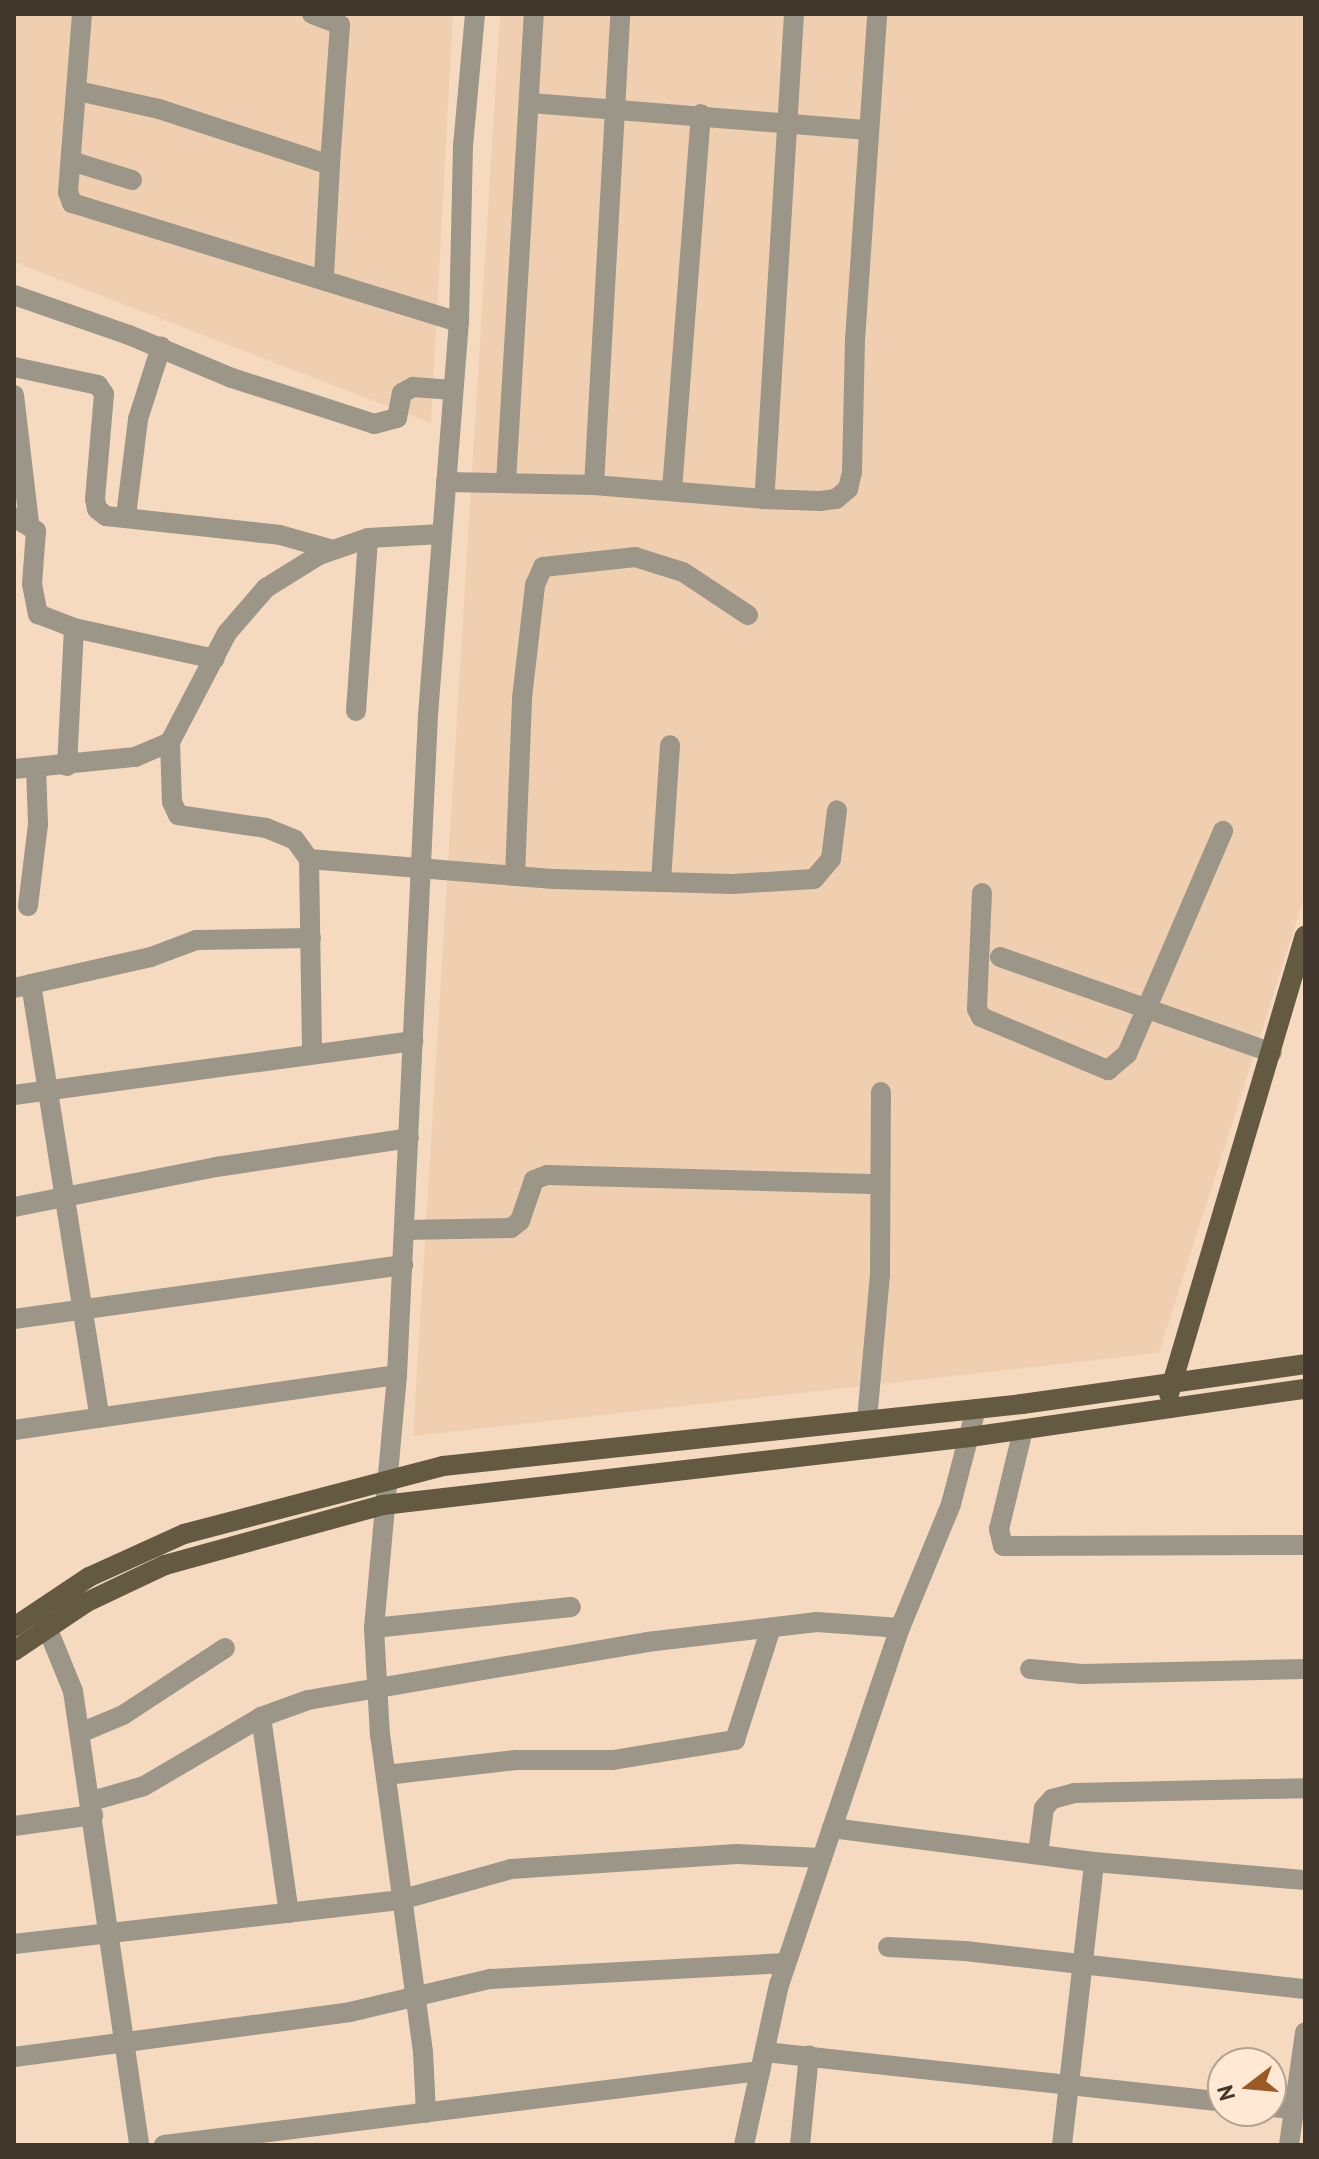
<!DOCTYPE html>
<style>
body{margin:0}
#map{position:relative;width:1319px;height:2159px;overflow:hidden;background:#f6dac0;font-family:"PT Sans",sans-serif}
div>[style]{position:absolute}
.built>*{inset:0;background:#f0cfb0}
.minor>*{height:20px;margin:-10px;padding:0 10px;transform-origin:10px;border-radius:10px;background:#9b9688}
.major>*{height:20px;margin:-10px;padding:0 10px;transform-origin:10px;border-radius:10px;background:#635a41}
span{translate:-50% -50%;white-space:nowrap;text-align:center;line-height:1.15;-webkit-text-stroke:6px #ffe8d4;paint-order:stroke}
.frame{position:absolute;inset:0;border:16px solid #42372c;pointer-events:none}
.north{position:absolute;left:1207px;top:2047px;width:80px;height:80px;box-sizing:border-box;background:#ffe8d4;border:2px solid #b3a191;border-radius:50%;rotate:254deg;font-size:22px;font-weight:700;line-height:32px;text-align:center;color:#42372c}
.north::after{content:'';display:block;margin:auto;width:28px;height:36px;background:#9a5a23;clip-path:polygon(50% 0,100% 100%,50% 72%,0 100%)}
</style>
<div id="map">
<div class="built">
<i style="clip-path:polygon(14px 14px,453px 14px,431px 423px,14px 262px)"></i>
<i style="clip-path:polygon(500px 14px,1305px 14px,1305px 895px,1159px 1353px,413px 1436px)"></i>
</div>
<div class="minor">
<i style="left:82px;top:14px;width:179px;rotate:94.5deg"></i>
<i style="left:68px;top:192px;width:12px;rotate:70deg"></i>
<i style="left:72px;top:203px;width:405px;rotate:17.1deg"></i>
<i style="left:312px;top:14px;width:30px;rotate:21deg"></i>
<i style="left:340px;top:25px;width:140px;rotate:94.1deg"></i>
<i style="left:794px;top:14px;width:486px;rotate:93.5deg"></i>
<i style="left:764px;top:499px;width:56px;rotate:2deg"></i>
<i style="left:820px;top:501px;width:16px;rotate:-7deg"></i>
<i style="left:836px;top:499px;width:16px;rotate:-40deg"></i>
<i style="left:848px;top:489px;width:17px;rotate:-77deg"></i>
<i style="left:852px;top:472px;width:132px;rotate:-88.7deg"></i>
<i style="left:855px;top:340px;width:327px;rotate:-86.1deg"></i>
<i style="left:78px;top:91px;width:83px;rotate:12.5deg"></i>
<i style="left:159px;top:109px;width:180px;rotate:18.1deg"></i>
<i style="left:330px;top:165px;width:112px;rotate:93.1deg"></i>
<i style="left:531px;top:103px;width:338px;rotate:4.6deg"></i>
<i style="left:71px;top:161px;width:64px;rotate:17.3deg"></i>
<i style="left:14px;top:295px;width:122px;rotate:19.2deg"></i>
<i style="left:129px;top:335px;width:112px;rotate:22.7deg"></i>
<i style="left:232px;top:378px;width:149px;rotate:17.9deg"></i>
<i style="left:374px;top:424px;width:24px;rotate:-15deg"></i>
<i style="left:397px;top:418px;width:25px;rotate:-79deg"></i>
<i style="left:402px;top:393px;width:13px;rotate:-29deg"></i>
<i style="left:413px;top:387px;width:40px;rotate:4.3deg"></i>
<i style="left:14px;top:367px;width:86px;rotate:12.1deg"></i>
<i style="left:98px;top:385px;width:11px;rotate:56deg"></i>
<i style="left:104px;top:394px;width:105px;rotate:94.9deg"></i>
<i style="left:95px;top:499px;width:10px;rotate:79deg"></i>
<i style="left:97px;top:509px;width:11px;rotate:38deg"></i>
<i style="left:106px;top:516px;width:175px;rotate:6.2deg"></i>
<i style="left:280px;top:535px;width:55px;rotate:15.8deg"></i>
<i style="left:14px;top:395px;width:128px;rotate:83.3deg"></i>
<i style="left:446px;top:482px;width:148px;rotate:1.2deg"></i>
<i style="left:594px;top:485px;width:171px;rotate:4.7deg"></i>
<i style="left:506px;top:482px;width:469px;rotate:-86.6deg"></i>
<i style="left:594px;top:485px;width:472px;rotate:-86.8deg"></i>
<i style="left:672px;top:490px;width:377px;rotate:-85.6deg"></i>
<i style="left:126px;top:516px;width:98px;rotate:-82.9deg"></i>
<i style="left:138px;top:419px;width:76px;rotate:-72.3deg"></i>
<i style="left:14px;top:517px;width:26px;rotate:32deg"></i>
<i style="left:36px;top:531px;width:53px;rotate:94.3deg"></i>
<i style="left:32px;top:584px;width:31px;rotate:79deg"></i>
<i style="left:38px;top:614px;width:39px;rotate:21deg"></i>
<i style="left:74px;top:628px;width:144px;rotate:12.4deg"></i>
<i style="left:356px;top:711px;width:173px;rotate:-86deg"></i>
<i style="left:170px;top:742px;width:60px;rotate:88.1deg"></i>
<i style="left:172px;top:802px;width:14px;rotate:65deg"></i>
<i style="left:178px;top:815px;width:89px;rotate:8.4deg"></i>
<i style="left:266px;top:828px;width:31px;rotate:22deg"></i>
<i style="left:295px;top:840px;width:24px;rotate:54deg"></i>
<i style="left:309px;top:859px;width:195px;rotate:89.1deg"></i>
<i style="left:67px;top:766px;width:138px;rotate:-87.1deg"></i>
<i style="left:14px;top:769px;width:122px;rotate:-5.7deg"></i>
<i style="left:135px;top:757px;width:38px;rotate:-23deg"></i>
<i style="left:170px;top:742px;width:123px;rotate:-62.4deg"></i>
<i style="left:227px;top:633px;width:60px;rotate:-49.1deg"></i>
<i style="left:266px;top:588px;width:62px;rotate:-31.9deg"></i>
<i style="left:319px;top:555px;width:52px;rotate:-19.1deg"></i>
<i style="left:368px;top:538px;width:74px;rotate:-3.1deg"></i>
<i style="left:309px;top:859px;width:246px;rotate:4.7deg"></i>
<i style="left:554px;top:879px;width:178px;rotate:1.6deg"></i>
<i style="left:732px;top:884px;width:82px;rotate:-3.5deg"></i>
<i style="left:814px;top:879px;width:26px;rotate:-50deg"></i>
<i style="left:831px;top:859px;width:49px;rotate:-83deg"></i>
<i style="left:515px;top:875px;width:177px;rotate:-87.7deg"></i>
<i style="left:522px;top:698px;width:114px;rotate:-83.4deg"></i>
<i style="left:535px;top:585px;width:20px;rotate:-66deg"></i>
<i style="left:543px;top:567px;width:93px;rotate:-6.2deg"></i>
<i style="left:635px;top:557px;width:50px;rotate:17.4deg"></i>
<i style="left:683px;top:572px;width:78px;rotate:33.5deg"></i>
<i style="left:661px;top:881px;width:136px;rotate:-86.2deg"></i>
<i style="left:982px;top:893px;width:116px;rotate:92.5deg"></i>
<i style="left:977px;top:1009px;width:9px;rotate:63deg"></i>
<i style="left:981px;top:1017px;width:138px;rotate:22.7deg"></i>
<i style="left:1108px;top:1070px;width:25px;rotate:-40deg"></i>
<i style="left:1127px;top:1054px;width:243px;rotate:-66.7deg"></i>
<i style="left:28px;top:906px;width:83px;rotate:-83deg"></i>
<i style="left:38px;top:824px;width:56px;rotate:-92deg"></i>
<i style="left:1000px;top:957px;width:288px;rotate:19.4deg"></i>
<i style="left:31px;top:984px;width:123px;rotate:-12.7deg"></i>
<i style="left:151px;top:957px;width:48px;rotate:-20.7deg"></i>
<i style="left:196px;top:940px;width:115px;rotate:-1deg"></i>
<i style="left:14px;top:988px;width:17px;rotate:-13deg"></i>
<i style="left:31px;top:984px;width:439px;rotate:81deg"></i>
<i style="left:14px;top:1095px;width:403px;rotate:-7.7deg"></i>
<i style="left:14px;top:1207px;width:206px;rotate:-11.2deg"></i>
<i style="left:216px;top:1167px;width:195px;rotate:-8.5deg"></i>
<i style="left:405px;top:1230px;width:106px;rotate:-1.1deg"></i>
<i style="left:511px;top:1228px;width:11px;rotate:-38deg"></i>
<i style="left:520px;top:1221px;width:43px;rotate:-71.1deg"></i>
<i style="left:534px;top:1180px;width:14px;rotate:-21deg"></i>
<i style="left:547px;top:1175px;width:332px;rotate:1.6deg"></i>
<i style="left:14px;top:1319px;width:393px;rotate:-7.9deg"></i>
<i style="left:867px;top:1420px;width:146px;rotate:-84.9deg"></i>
<i style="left:880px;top:1275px;width:183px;rotate:-89.7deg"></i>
<i style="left:14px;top:1430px;width:387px;rotate:-8.2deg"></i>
<i style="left:1023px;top:1430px;width:102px;rotate:103.6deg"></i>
<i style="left:999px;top:1529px;width:17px;rotate:77deg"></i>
<i style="left:1003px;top:1546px;width:302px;rotate:-0.2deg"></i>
<i style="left:42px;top:1615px;width:82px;rotate:67.8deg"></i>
<i style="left:73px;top:1691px;width:459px;rotate:81.7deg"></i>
<i style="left:374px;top:1628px;width:198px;rotate:-6.1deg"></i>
<i style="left:1030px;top:1669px;width:52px;rotate:5.5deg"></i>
<i style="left:1082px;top:1674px;width:223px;rotate:-1.3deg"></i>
<i style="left:261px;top:1717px;width:198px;rotate:81.9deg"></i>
<i style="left:80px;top:1733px;width:47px;rotate:-22.7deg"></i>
<i style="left:123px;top:1715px;width:122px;rotate:-33.3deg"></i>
<i style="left:386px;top:1775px;width:131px;rotate:-6.6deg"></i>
<i style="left:516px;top:1760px;width:97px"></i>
<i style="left:613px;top:1760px;width:124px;rotate:-9.3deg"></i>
<i style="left:735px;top:1740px;width:118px;rotate:-72.2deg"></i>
<i style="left:92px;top:1801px;width:54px;rotate:-16.1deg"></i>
<i style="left:144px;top:1786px;width:136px;rotate:-30.5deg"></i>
<i style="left:261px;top:1717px;width:50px;rotate:-19.9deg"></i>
<i style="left:308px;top:1700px;width:344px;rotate:-9.7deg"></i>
<i style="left:647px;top:1642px;width:171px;rotate:-6.7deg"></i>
<i style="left:817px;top:1622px;width:83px;rotate:4.1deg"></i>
<i style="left:14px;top:1826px;width:80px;rotate:-7.9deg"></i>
<i style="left:832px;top:1828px;width:264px;rotate:7.4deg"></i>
<i style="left:1094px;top:1862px;width:212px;rotate:4.9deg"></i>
<i style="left:1038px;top:1854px;width:46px;rotate:-82.6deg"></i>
<i style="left:1044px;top:1808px;width:12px;rotate:-48deg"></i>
<i style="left:1052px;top:1799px;width:23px;rotate:-15deg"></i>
<i style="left:1074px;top:1793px;width:231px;rotate:-1.2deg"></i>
<i style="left:14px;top:1944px;width:388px;rotate:-6.5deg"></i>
<i style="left:400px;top:1900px;width:115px;rotate:-15.6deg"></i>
<i style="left:511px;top:1869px;width:226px;rotate:-3.8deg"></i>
<i style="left:737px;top:1854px;width:85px;rotate:2.7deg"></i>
<i style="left:888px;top:1947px;width:77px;rotate:3deg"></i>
<i style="left:965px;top:1951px;width:342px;rotate:6.4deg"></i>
<i style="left:765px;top:2052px;width:461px;rotate:6.2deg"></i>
<i style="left:14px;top:2057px;width:339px;rotate:-7.6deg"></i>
<i style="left:350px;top:2012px;width:144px;rotate:-13.3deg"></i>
<i style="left:490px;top:1979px;width:296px;rotate:-3.1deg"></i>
<i style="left:1271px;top:2107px;width:22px;rotate:5deg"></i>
<i style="left:426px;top:2113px;width:61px;rotate:-92.8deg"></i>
<i style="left:423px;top:2052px;width:319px;rotate:-97.7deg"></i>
<i style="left:380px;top:1736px;width:108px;rotate:-93.2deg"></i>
<i style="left:374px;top:1628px;width:254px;rotate:-84.8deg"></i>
<i style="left:397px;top:1375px;width:661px;rotate:-87.31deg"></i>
<i style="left:428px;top:715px;width:394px;rotate:-85.5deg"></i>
<i style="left:459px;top:322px;width:176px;rotate:-88.7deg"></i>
<i style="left:463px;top:146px;width:133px;rotate:-84.8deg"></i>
<i style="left:164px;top:2145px;width:601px;rotate:-7.08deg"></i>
<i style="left:744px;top:2145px;width:164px;rotate:-77.7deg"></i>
<i style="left:779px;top:1985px;width:377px;rotate:-71.3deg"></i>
<i style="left:900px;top:1628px;width:134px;rotate:-67.6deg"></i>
<i style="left:951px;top:1504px;width:98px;rotate:-75.3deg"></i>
<i style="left:800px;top:2145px;width:90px;rotate:-84.3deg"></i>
<i style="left:1062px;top:2145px;width:285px;rotate:-83.5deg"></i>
<i style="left:1289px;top:2145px;width:114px;rotate:-81.9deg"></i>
</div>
<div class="major">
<i style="left:1169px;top:1394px;width:478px;rotate:-73.5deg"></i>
<i style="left:14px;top:1627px;width:90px;rotate:-33.7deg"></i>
<i style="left:89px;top:1577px;width:104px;rotate:-24.4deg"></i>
<i style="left:184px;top:1534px;width:268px;rotate:-14.7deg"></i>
<i style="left:443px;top:1466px;width:582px;rotate:-6.11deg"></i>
<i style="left:1022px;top:1404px;width:286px;rotate:-8deg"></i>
<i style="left:14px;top:1651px;width:88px;rotate:-33.9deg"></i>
<i style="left:87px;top:1602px;width:86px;rotate:-25.4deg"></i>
<i style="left:165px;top:1565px;width:226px;rotate:-15.4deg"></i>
<i style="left:383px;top:1505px;width:591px;rotate:-6.61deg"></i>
<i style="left:970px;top:1437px;width:338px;rotate:-8.2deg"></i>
</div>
<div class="frame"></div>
<div class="north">N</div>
</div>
